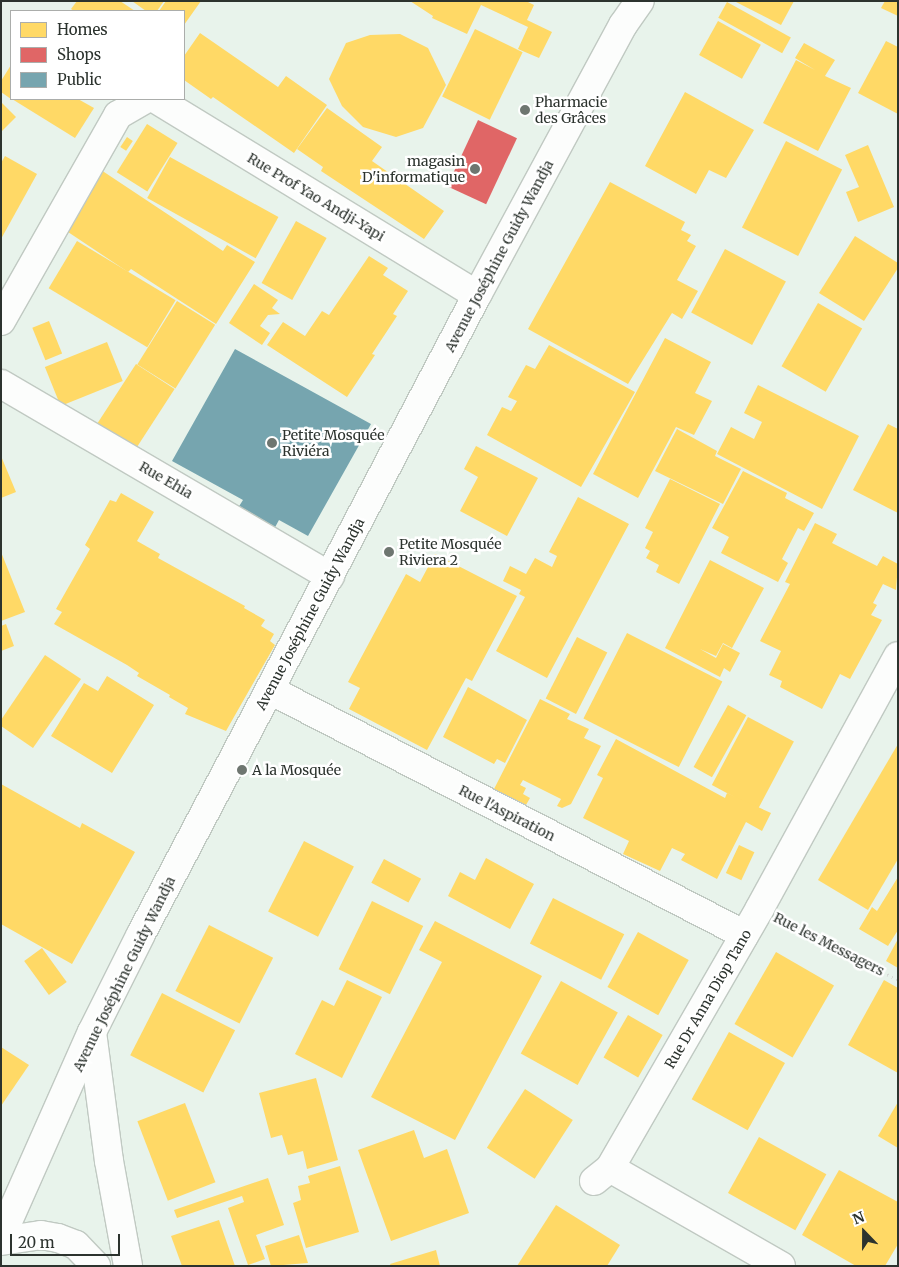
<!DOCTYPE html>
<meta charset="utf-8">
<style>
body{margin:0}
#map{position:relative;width:899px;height:1267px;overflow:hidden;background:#e8f3eb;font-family:Merriweather,serif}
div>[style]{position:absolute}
.homes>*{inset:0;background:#ffd966;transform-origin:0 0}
.shops>*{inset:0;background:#e06666;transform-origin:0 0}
.public>*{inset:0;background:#76a5af}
.path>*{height:3px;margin-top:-1.5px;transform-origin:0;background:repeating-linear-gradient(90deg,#d7dad7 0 1px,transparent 0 5px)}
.roads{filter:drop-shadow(1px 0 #c0c9c2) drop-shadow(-1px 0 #c0c9c2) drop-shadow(0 1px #c0c9c2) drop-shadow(0 -1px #c0c9c2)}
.minor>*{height:28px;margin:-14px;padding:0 14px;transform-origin:14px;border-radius:14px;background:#fcfdfc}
.dots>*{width:14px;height:14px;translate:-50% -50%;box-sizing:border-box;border:2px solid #fff;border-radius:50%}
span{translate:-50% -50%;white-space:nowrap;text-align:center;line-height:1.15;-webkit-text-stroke:5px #fff;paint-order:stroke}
.poi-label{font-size:14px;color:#2c332e}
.left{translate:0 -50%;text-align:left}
.right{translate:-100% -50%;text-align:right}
.street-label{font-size:14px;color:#2c332e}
.frame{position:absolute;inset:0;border:2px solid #2c332e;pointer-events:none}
.legend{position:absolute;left:10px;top:10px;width:175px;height:90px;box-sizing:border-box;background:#fff;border:1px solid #abadab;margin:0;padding:6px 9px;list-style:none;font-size:15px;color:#2c332e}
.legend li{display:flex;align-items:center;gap:10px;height:25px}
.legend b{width:25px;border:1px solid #abadab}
.north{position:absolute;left:839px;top:1207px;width:50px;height:50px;-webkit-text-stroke:4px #fff;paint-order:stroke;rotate:338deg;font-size:14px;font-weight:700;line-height:20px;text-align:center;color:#2c332e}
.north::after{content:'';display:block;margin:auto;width:18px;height:22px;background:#2c332e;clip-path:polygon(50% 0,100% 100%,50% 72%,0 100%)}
.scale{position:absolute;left:10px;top:1234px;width:110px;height:22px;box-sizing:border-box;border:2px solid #2c332e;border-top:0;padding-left:6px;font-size:15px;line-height:18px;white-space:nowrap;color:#2c332e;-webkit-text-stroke:4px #fff;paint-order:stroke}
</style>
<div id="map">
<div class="homes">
<i style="clip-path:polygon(77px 1px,120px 1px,135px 11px,74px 11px,71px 9px)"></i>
<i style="clip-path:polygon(132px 1px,164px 1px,157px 11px,146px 11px)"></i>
<i style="clip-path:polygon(166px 1px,201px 1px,184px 25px,184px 11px,159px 11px)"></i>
<i style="clip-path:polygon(410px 1px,526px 1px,534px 5px,527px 20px,552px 32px,539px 58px,518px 49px,528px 27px,481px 5px,467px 34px,432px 18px,433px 16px)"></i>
<i style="clip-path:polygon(734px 1px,794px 1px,781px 25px)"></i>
<i style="clip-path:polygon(885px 1px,898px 1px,898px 16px,881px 8px)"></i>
<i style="left:727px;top:2px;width:73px;height:18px;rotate:29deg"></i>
<i style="left:718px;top:21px;width:49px;height:39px;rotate:29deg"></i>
<i style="left:475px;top:29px;width:53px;height:75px;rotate:26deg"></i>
<i style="clip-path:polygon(200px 33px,278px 87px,286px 76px,327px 105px,294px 153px,213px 97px,211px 99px,184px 80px,184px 56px)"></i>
<i style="clip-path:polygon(400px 34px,428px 48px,446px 85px,423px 128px,396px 137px,363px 127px,342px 106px,329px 79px,346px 43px,370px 35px)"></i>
<i style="clip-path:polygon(886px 41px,898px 47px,898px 114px,858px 93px)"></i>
<i style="clip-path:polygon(804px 43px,835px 60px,825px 76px,851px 88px,818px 151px,763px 123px,796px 60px,815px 70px,795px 58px)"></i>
<i style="clip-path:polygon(11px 65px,11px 99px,1px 92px,1px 81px)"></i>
<i style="clip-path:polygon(685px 92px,754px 130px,726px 178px,709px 170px,696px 194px,645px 166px)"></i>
<i style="clip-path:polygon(12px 99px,78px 99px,94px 108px,75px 138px)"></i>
<i style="clip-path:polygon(1px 102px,16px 117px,1px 132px)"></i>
<i style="clip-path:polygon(327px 108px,382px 147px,372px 161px,444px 211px,424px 239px,321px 171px,323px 167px,297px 149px)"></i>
<i style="left:147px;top:124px;width:36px;height:57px;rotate:32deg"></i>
<i style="left:127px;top:137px;width:7px;height:12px;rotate:34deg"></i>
<i style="left:786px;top:141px;width:63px;height:97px;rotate:27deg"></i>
<i style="clip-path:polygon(868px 145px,894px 207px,858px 222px,846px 192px,859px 187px,845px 155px)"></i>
<i style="clip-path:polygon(5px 156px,37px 174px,1px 239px,1px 163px)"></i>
<i style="left:170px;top:157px;width:124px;height:47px;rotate:29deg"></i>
<i style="clip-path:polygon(98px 168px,223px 251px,227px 245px,255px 262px,216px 324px,131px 269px,128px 272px,59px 226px)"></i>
<i style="clip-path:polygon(610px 182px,685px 222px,681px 230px,691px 235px,687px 241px,696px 246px,677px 280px,698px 291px,682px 319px,672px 313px,628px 384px,528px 329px)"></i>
<i style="left:296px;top:221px;width:35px;height:71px;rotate:29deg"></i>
<i style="clip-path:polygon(855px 236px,898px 263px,898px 268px,864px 321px,819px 293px)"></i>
<i style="left:77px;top:241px;width:115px;height:55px;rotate:31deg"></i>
<i style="left:725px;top:249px;width:69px;height:72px;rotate:28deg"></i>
<i style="clip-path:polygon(369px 256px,388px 268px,383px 275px,408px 291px,393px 314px,397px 316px,372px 354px,375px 355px,347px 397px,267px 345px,283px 322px,305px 336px,322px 311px,329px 315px)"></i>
<i style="clip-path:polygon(254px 284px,278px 300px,272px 308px,280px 314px,268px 315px,260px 326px,270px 333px,262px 345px,229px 323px)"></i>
<i style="left:177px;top:301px;width:45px;height:75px;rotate:32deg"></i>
<i style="left:818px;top:303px;width:51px;height:73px;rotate:30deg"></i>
<i style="left:49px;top:321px;width:35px;height:18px;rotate:68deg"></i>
<i style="clip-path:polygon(665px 338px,711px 362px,695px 393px,712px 401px,694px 435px,676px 427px,638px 498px,593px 474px)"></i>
<i style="left:107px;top:342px;width:42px;height:67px;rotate:68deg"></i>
<i style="clip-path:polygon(549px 345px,635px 392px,581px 487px,487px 435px,502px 407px,511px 411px,517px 401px,508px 397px,526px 365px,535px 369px)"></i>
<i style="left:136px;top:364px;width:46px;height:80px;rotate:33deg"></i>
<i style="clip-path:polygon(758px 385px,859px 436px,822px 509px,717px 454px,731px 427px,754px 439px,762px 422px,744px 413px)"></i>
<i style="clip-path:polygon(888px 424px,898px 429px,898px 513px,853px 490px)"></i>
<i style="clip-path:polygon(677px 429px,717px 451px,715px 456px,741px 469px,723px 504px,655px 471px)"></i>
<i style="clip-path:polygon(476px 446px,538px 478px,507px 536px,460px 511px,478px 477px,464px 469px)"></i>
<i style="clip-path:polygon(1px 456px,16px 492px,1px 498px)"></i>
<i style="clip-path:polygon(743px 471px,787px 493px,785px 498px,814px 513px,804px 531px,798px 528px,782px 559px,788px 563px,778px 582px,721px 553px,729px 537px,712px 528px)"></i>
<i style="clip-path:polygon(670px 479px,720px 504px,679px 584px,656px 572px,659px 565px,646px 558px,650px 551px,645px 548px,653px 532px,645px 528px)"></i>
<i style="clip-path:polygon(121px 493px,154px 512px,137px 541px,160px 554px,158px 558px,245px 606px,244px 608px,265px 620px,261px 626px,274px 634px,270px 641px,275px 645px,226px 731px,185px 714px,188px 708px,169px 697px,170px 695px,137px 676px,139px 673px,127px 665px,54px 624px,62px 612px,56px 609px,90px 549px,85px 545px,110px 500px,116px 502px)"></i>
<i style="clip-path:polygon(578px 497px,629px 524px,547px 678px,496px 651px,525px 597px,519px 594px,521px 590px,503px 581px,510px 566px,526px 574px,535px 558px,552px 567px,557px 556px,549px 552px)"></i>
<i style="clip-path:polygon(815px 523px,837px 534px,832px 543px,877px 566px,883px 556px,898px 564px,896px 590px,883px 584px,873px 603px,877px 605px,871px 615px,882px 620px,850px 679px,840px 674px,822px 709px,780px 687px,782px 681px,769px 675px,781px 651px,760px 641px,790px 584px,785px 582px)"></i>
<i style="clip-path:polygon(1px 552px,25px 612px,1px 621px)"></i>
<i style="clip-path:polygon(435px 554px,517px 596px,472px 681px,466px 678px,427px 750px,349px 709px,360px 688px,348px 682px,406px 574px,420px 582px)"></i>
<i style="clip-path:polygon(710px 560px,764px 588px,732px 648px,723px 643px,716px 656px,700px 649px,716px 658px,723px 644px,740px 653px,730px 672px,724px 668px,720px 677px,665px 648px)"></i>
<i style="clip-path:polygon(6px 624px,14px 646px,1px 651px,1px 626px)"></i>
<i style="left:627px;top:633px;width:107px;height:96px;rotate:27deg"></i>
<i style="left:577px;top:637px;width:34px;height:69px;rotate:27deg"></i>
<i style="clip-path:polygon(45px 655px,81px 679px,33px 748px,1px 726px,1px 720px)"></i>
<i style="clip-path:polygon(107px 676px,154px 705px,112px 773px,51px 736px,84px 683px,98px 691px)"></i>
<i style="clip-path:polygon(468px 687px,527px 720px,505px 763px,497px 759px,494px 764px,443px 737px)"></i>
<i style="clip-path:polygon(540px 699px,570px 714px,567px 719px,589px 729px,584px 738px,601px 746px,571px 804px,562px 808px,557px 806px,561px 799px,523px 780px,520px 785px,526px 788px,523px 794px,530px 798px,526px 805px,494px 789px)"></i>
<i style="left:728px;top:705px;width:21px;height:71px;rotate:29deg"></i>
<i style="left:748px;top:717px;width:52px;height:77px;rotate:28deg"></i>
<i style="clip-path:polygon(616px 739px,725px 798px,727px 793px,771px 813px,762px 831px,746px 822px,717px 879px,681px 860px,685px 854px,672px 848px,660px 871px,623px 854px,629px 841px,583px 818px,603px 778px,597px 775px)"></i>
<i style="clip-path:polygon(898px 744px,898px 859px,868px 910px,818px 880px)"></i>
<i style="clip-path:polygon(1px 784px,80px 828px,82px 823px,135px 852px,72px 964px,1px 924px)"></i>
<i style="left:304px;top:841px;width:56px;height:79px;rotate:27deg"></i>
<i style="left:739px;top:845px;width:17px;height:31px;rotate:25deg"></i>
<i style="clip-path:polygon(486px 858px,534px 884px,510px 929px,448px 896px,460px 872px,475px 880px)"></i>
<i style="left:384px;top:859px;width:42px;height:27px;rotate:28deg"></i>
<i style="clip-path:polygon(898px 877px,898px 930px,888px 946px,859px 929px,872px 907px,877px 911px)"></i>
<i style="left:553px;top:898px;width:80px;height:51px;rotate:27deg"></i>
<i style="left:372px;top:901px;width:57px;height:76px;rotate:26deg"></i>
<i style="clip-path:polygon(435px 921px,542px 976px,455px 1140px,371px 1097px,442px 962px,419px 950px)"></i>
<i style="left:209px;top:925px;width:72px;height:74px;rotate:27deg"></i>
<i style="left:638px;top:932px;width:58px;height:63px;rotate:29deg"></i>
<i style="clip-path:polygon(898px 939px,898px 968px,886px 961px)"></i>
<i style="left:42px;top:948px;width:42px;height:22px;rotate:54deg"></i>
<i style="left:776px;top:952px;width:67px;height:83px;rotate:30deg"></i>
<i style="clip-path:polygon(347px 980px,382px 997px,342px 1078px,295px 1054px,322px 1000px,334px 1006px)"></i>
<i style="clip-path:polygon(884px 980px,898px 988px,898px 1073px,848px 1045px)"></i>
<i style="left:561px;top:981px;width:65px;height:83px;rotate:29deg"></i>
<i style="left:162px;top:993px;width:82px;height:70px;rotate:27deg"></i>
<i style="left:628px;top:1015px;width:40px;height:49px;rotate:30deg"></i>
<i style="left:729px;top:1032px;width:64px;height:77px;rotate:29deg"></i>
<i style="clip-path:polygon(1px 1047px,29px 1065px,1px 1106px)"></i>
<i style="clip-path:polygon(316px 1078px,338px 1160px,307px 1169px,303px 1151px,288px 1155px,282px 1135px,271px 1138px,259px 1093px)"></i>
<i style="left:525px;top:1089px;width:57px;height:70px;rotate:33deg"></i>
<i style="clip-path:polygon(898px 1102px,898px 1148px,878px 1136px)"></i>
<i style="left:185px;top:1103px;width:85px;height:51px;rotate:69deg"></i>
<i style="clip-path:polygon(414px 1130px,424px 1158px,447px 1149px,469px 1213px,391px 1241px,358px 1150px)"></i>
<i style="left:759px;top:1137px;width:77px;height:64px;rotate:29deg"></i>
<i style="clip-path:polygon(340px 1166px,359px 1232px,306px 1248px,293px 1203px,301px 1200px,298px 1186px,310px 1183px,308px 1176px)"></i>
<i style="clip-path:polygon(839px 1170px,898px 1202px,898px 1244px,885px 1266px,856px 1266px,802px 1235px)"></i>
<i style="clip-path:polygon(268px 1178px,284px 1225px,256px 1235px,265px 1259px,248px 1265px,228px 1208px,244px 1202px,242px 1196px,177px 1218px,174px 1210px)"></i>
<i style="clip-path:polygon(556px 1205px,620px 1245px,607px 1266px,517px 1266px)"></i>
<i style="clip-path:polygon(219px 1220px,235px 1266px,182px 1266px,171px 1236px)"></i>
<i style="clip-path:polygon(299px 1235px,308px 1263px,271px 1266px,265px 1246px)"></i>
<i style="clip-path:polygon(436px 1250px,440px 1266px,391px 1266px,390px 1264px)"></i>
</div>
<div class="shops">
<i style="left:478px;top:120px;width:43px;height:73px;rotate:25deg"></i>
</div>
<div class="public">
<i style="clip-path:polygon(235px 349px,371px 424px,308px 536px,279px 520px,273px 531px,236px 511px,243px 500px,172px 461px)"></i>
</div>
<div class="path">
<i style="left:790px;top:923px;width:122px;rotate:27.8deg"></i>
</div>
<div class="roads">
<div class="minor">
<i style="left:156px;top:99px;width:376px;rotate:31.4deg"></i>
<i style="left:1px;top:321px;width:237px;rotate:-60.4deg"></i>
<i style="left:118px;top:115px;width:32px;rotate:-30deg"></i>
<i style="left:1px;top:384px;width:381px;rotate:30.3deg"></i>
<i style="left:270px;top:690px;width:534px;rotate:27.28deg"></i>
<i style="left:92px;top:1032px;width:130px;rotate:82.5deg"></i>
<i style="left:109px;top:1161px;width:107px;rotate:79.7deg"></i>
<i style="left:610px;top:1168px;width:197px;rotate:29.8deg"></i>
<i style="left:594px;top:1181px;width:21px;rotate:-39deg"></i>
<i style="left:610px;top:1168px;width:300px;rotate:-60deg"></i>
<i style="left:760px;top:908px;width:287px;rotate:-61.3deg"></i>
<i style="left:1px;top:1237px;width:224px;rotate:-66.1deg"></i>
<i style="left:92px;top:1032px;width:110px;rotate:-63.4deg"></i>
<i style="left:141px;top:934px;width:722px;rotate:-62.26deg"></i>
<i style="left:477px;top:295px;width:307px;rotate:-61.6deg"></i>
<i style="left:623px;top:25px;width:29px;rotate:-55deg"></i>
<i style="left:1px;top:1241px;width:40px;rotate:-8.5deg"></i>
<i style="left:41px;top:1235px;width:17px;rotate:10deg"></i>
<i style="left:58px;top:1238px;width:19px;rotate:21deg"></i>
<i style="left:76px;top:1245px;width:29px;rotate:46deg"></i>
</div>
</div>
<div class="dots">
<i style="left:525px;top:110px;background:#6e7670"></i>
<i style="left:475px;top:169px;background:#6e7670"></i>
<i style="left:272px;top:443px;background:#6e7670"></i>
<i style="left:389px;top:552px;background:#6e7670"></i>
<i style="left:242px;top:770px;background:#6e7670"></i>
</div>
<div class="poi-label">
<span class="left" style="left:535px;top:110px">Pharmacie<br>des Grâces</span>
<span class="right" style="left:465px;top:169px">magasin<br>D'informatique</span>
<span class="left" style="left:282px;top:443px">Petite Mosquée<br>Riviéra</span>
<span class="left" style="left:399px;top:552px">Petite Mosquée<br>Riviera 2</span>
<span class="left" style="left:252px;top:770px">A la Mosquée</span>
</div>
<div class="street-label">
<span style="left:316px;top:197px;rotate:31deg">Rue Prof Yao Andji-Yapi</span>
<span style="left:499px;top:256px;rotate:-62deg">Avenue Joséphine Guidy Wandja</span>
<span style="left:166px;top:480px;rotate:30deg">Rue Ehia</span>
<span style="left:310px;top:614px;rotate:-62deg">Avenue Joséphine Guidy Wandja</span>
<span style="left:507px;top:813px;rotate:27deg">Rue l'Aspiration</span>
<span style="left:829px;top:944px;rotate:27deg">Rue les Messagers</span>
<span style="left:124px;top:974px;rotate:-64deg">Avenue Joséphine Guidy Wandja</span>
<span style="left:708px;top:999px;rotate:-60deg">Rue Dr Anna Diop Tano</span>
</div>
<div class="frame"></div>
<ul class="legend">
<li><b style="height:14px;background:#ffd966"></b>Homes</li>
<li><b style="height:14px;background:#e06666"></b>Shops</li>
<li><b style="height:14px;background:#76a5af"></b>Public</li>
</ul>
<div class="north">N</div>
<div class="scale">20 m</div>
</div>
